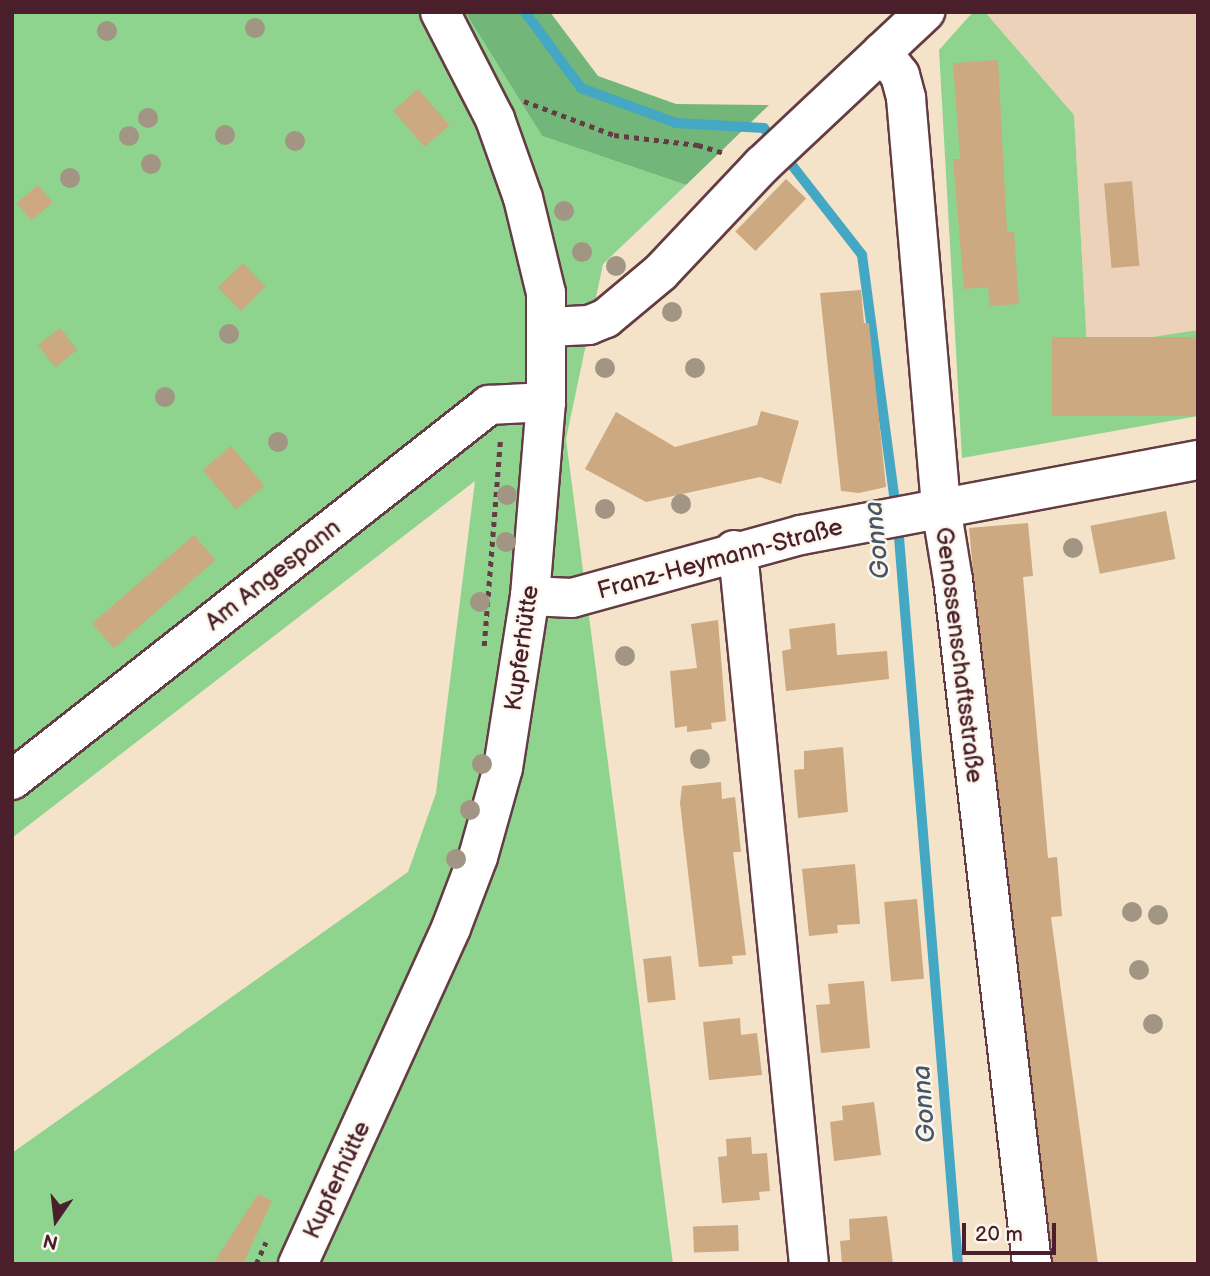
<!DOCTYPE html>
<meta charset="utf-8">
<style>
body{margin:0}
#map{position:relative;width:1210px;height:1276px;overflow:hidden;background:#f5e3c9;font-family:"Balsamiq Sans",sans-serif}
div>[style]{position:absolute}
.built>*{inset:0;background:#ecd2b8}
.green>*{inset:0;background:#8ed48e}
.forest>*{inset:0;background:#72b679}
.stream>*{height:10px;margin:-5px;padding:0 5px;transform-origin:5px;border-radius:5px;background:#44a7c3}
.building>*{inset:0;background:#cca980;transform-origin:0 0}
.path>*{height:4.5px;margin-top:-2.25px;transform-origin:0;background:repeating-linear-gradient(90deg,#643c43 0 5px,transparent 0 10px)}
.roads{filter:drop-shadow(2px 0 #643c43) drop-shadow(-2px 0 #643c43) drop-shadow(0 2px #643c43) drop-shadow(0 -2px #643c43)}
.minor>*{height:38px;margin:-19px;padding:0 19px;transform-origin:19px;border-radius:19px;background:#fff}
.major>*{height:38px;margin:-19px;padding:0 19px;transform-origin:19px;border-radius:19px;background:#fff}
.trees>*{width:20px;height:20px;margin:-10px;border-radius:50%;background:#a29583}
span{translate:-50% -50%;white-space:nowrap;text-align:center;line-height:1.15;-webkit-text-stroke:5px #fbf7ec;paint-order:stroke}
.street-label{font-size:24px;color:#4a1f2b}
.water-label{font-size:26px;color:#485568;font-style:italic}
.frame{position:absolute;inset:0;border:14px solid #4a1f2b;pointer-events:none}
.north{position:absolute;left:21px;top:1185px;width:70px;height:70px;-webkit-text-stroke:5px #fbf7ec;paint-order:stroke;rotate:194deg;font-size:19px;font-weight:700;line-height:28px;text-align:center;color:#4a1f2b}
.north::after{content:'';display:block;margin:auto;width:24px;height:32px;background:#4a1f2b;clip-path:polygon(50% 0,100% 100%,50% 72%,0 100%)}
.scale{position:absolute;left:962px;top:1223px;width:94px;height:32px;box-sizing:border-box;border:4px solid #4a1f2b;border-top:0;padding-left:9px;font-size:21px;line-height:24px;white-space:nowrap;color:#4a1f2b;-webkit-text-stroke:5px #fbf7ec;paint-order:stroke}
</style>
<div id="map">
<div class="built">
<i style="clip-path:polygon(985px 12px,1198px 12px,1198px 330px,1087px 347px,1074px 115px)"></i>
</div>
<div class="green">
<i style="clip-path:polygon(12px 12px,465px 12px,542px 136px,686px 185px,603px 264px,566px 439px,673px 1264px,12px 1264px,12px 1153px,408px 872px,436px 793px,475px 481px,12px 838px)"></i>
<i style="clip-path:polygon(973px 12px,985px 12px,1074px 115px,1087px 347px,1198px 330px,1198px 416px,962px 458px,939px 50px)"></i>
</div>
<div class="forest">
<i style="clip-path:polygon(465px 12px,550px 12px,598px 76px,676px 104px,769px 105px,686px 185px,542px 136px)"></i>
</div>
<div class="stream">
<i style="left:525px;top:12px;width:94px;rotate:53.6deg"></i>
<i style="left:581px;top:88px;width:101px;rotate:20.2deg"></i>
<i style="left:676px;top:123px;width:88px;rotate:3.3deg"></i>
<i style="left:764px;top:128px;width:19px;rotate:54deg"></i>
<i style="left:784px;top:155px;width:127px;rotate:52deg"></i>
<i style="left:862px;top:255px;width:257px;rotate:82.4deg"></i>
<i style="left:898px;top:525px;width:741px;rotate:85.36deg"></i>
</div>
<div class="building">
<i style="clip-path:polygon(998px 60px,1007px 232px,1014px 232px,1019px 304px,990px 306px,988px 287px,964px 289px,953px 159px,960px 159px,953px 63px)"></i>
<i style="left:418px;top:89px;width:48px;height:33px;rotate:49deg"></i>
<i style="left:786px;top:179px;width:28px;height:73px;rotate:44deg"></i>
<i style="left:1132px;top:181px;width:85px;height:28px;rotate:85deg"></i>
<i style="left:38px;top:185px;width:23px;height:28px;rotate:50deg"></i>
<i style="left:243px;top:263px;width:33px;height:35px;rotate:46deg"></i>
<i style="clip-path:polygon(861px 290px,864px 323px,869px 323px,886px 487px,859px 493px,841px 491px,820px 293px)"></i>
<i style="left:60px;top:328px;width:28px;height:28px;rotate:52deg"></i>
<i style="left:1198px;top:337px;width:79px;height:146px;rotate:90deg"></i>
<i style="clip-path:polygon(761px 411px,799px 421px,781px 484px,760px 477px,646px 502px,585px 469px,616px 412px,675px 447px,757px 425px)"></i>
<i style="left:231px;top:446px;width:52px;height:37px;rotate:50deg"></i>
<i style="left:1166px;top:511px;width:49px;height:77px;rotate:79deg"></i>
<i style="clip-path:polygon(1028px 523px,1033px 576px,1023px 577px,1048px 858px,1057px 857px,1062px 916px,1051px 917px,1098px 1264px,1053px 1264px,972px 560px,969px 528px)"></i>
<i style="left:194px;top:535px;width:33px;height:135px;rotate:49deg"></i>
<i style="clip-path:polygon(718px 620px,726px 721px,711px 723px,712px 729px,687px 732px,687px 726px,675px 728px,670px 671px,697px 668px,691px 624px)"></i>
<i style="clip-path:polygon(835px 623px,837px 655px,887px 651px,889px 679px,786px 691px,782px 651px,791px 649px,789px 629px)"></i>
<i style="clip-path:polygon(843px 747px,848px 812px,798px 818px,794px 770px,804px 769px,804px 751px)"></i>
<i style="clip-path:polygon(721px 782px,722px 799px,735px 797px,741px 852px,733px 852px,746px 955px,732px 956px,733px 964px,699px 967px,680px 803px,682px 786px)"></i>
<i style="clip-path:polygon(855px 864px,860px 924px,837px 925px,838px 933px,809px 936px,802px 869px)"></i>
<i style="left:917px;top:899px;width:80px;height:33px;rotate:85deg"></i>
<i style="left:671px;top:956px;width:44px;height:28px;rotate:84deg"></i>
<i style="clip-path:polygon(864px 981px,870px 1048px,821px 1053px,816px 1005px,830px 1004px,828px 984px)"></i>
<i style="clip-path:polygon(740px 1018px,741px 1035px,757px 1033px,762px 1075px,709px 1080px,703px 1022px)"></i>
<i style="clip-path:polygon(874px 1102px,881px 1155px,834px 1161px,830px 1122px,843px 1120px,842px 1106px)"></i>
<i style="clip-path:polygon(751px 1137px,752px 1154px,767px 1153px,770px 1191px,759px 1192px,760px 1200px,722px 1203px,718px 1157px,727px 1156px,726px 1139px)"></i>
<i style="clip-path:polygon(258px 1194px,272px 1201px,243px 1264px,213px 1264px)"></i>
<i style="clip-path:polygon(887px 1216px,893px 1264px,842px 1264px,840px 1241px,850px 1240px,849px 1219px)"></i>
<i style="left:738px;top:1225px;width:26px;height:45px;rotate:88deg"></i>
</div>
<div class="path">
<i style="left:524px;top:101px;width:96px;rotate:20.7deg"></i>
<i style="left:614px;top:135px;width:85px;rotate:6.8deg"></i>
<i style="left:698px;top:145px;width:27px;rotate:17deg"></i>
<i style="left:484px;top:646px;width:205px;rotate:-85.5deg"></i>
<i style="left:256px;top:1264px;width:24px;rotate:-66deg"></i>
</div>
<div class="roads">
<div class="minor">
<i style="left:882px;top:52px;width:29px;rotate:52deg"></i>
<i style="left:900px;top:75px;width:24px;rotate:75deg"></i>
<i style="left:906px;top:98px;width:410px;rotate:85.1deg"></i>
<i style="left:941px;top:507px;width:74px;rotate:80.7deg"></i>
<i style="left:953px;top:580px;width:689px;rotate:83.41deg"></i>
<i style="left:548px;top:327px;width:41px;rotate:-2.8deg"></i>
<i style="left:589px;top:325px;width:18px;rotate:-22deg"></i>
<i style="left:606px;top:318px;width:72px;rotate:-39.9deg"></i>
<i style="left:661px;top:272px;width:147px;rotate:-46.7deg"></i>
<i style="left:762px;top:165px;width:224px;rotate:-43.2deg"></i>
<i style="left:734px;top:550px;width:23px;rotate:75deg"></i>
<i style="left:740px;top:572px;width:695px;rotate:84.31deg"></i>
<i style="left:530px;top:596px;width:42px;rotate:2.7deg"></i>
<i style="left:572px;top:598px;width:238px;rotate:-15.4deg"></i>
<i style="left:801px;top:535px;width:404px;rotate:-10.7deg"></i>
<i style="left:12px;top:780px;width:607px;rotate:-38.17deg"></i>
<i style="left:489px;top:405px;width:57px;rotate:-3deg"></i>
</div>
<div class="major">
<i style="left:298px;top:1264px;width:369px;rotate:-65.5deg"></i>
<i style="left:451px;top:928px;width:76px;rotate:-69.2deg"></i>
<i style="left:478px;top:857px;width:92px;rotate:-74.3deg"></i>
<i style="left:503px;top:768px;width:174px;rotate:-81.1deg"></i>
<i style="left:530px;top:596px;width:195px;rotate:-85.3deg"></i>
<i style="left:546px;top:402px;width:109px;rotate:-90deg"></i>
<i style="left:546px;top:293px;width:98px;rotate:-103.6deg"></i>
<i style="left:523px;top:198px;width:84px;rotate:-109.5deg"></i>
<i style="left:495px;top:119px;width:120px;rotate:-117.2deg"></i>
</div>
</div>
<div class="trees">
<i style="left:255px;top:28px"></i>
<i style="left:107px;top:31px"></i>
<i style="left:148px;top:118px"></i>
<i style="left:225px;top:135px"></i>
<i style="left:129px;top:136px"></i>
<i style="left:295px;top:141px"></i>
<i style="left:151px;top:164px"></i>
<i style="left:70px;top:178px"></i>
<i style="left:564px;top:211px"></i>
<i style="left:582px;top:252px"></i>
<i style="left:616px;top:266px"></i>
<i style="left:672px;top:312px"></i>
<i style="left:229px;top:334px"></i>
<i style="left:605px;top:368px"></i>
<i style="left:695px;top:368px"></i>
<i style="left:165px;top:397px"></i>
<i style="left:278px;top:442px"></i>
<i style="left:507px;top:495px"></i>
<i style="left:681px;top:504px"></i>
<i style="left:605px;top:509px"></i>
<i style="left:506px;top:542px"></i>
<i style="left:1073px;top:548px"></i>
<i style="left:480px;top:602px"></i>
<i style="left:625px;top:656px"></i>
<i style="left:700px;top:759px"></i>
<i style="left:482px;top:764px"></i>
<i style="left:470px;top:810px"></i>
<i style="left:456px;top:859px"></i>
<i style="left:1132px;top:912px"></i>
<i style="left:1158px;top:915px"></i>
<i style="left:1139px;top:970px"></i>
<i style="left:1153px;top:1024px"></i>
</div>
<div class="street-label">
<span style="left:720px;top:559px;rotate:-15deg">Franz-Heymann-Straße</span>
<span style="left:273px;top:575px;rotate:-38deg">Am Angespann</span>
<span style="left:522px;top:648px;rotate:-82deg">Kupferhütte</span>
<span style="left:959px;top:655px;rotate:83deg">Genossenschaftsstraße</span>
<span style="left:337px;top:1180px;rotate:-65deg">Kupferhütte</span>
</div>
<div class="water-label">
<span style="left:878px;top:540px;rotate:-96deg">Gonna</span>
<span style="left:925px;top:1104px;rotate:-94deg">Gonna</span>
</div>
<div class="frame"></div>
<div class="north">N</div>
<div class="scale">20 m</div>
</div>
